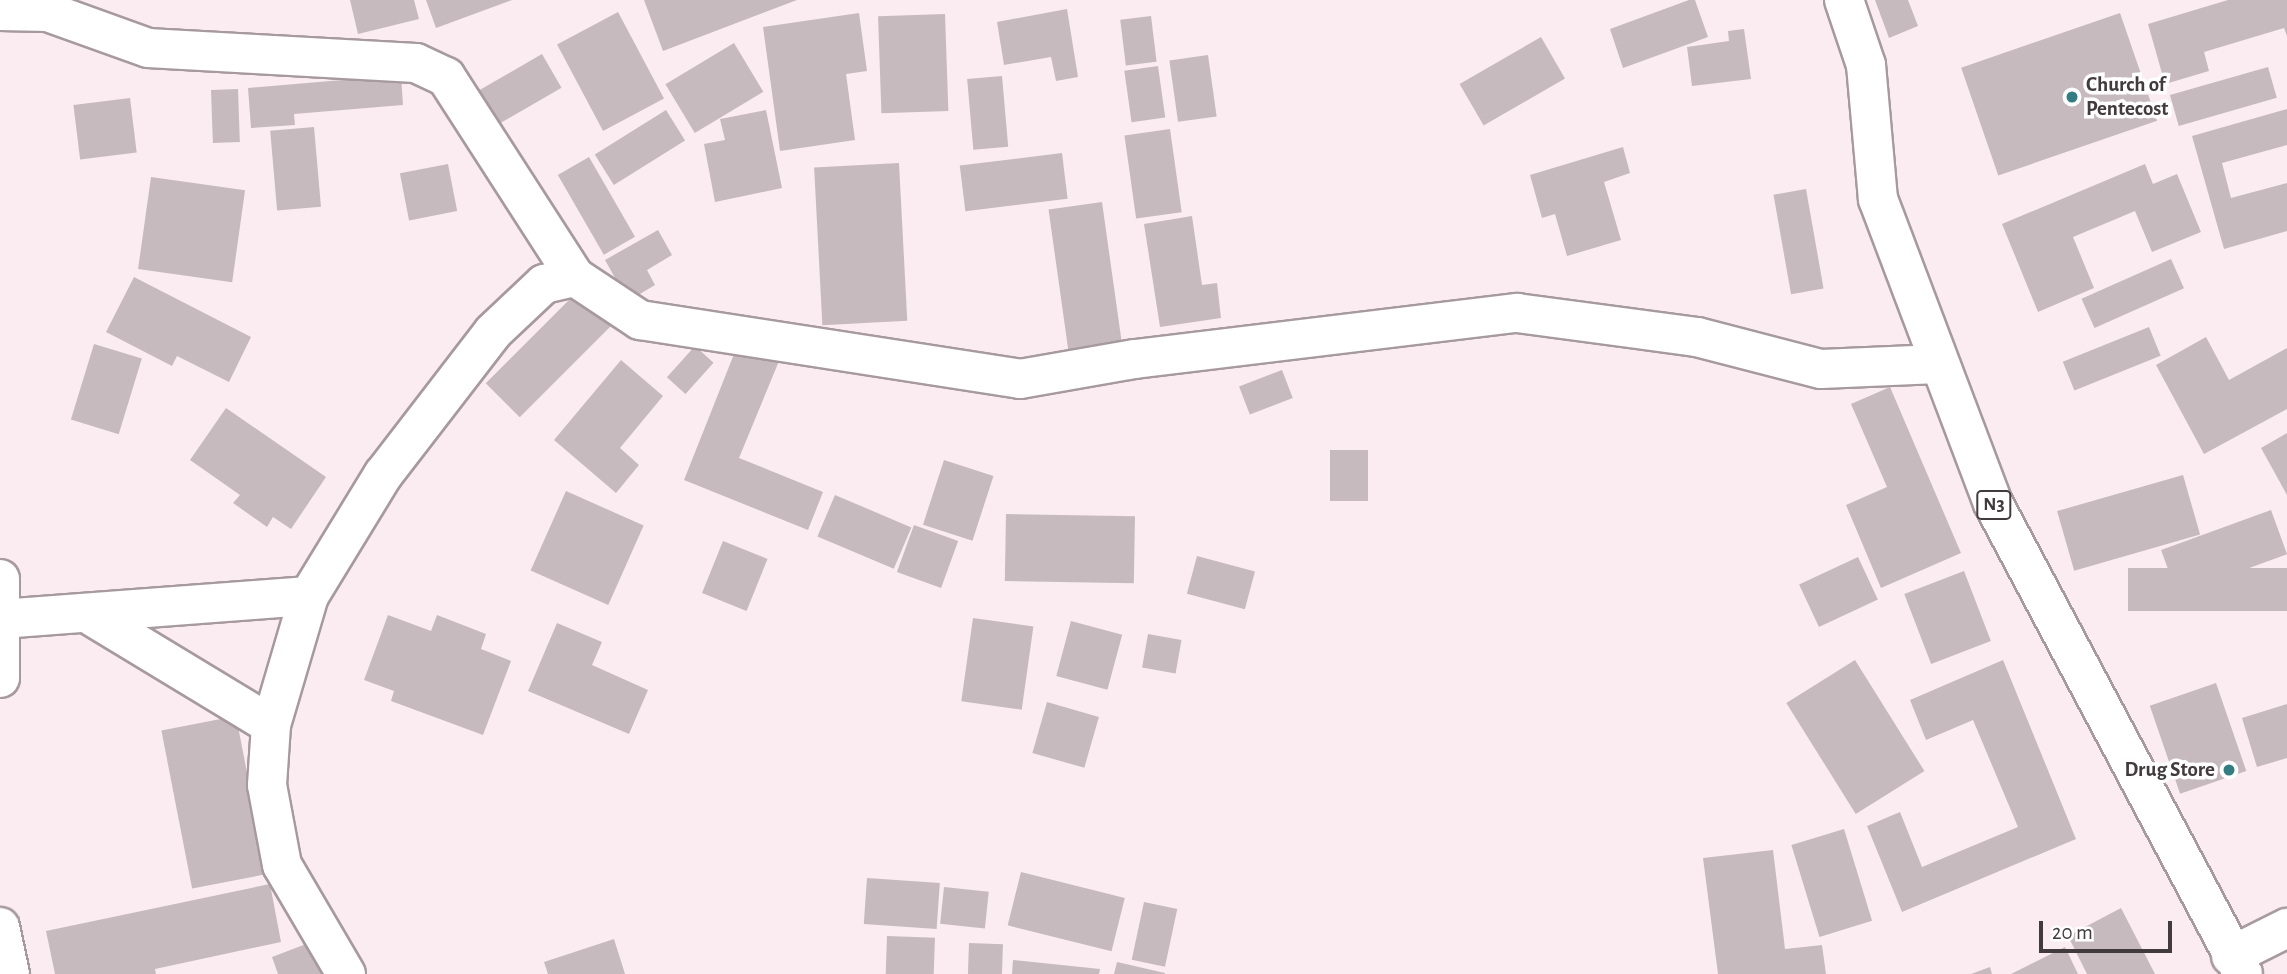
<!DOCTYPE html>
<style>
body{margin:0}
#map{position:relative;width:2287px;height:974px;overflow:hidden;background:#faecf1;font-family:"Alegreya Sans",sans-serif}
div>[style]{position:absolute}
.building>*{inset:0;background:#c7babf;transform-origin:0 0}
.roads{filter:drop-shadow(2px 0 #a79a9f) drop-shadow(-2px 0 #a79a9f) drop-shadow(0 2px #a79a9f) drop-shadow(0 -2px #a79a9f)}
.minor>*{height:38px;margin:-19px;padding:0 19px;transform-origin:19px;border-radius:19px;background:#fff}
.major>*{height:38px;margin:-19px;padding:0 19px;transform-origin:19px;border-radius:19px;background:#fff}
.dots>*{width:19px;height:19px;translate:-50% -50%;box-sizing:border-box;border:4px solid #fefefe;border-radius:50%}
span{translate:-50% -50%;white-space:nowrap;text-align:center;line-height:1.15;-webkit-text-stroke:7px #fefefe;paint-order:stroke}
.shield-label span{padding:2px 5px;background:#fefefe;border:2px solid;border-radius:5px;-webkit-text-stroke-width:0}
.shield-label{font-size:19px;color:#413b3d;font-weight:700}
.poi-label{font-size:21px;color:#413b3d;font-weight:700}
.left{translate:0 -50%;text-align:left}
.right{translate:-100% -50%;text-align:right}
.scale{position:absolute;left:2039px;top:921px;width:133px;height:32px;box-sizing:border-box;border:4px solid #413b3d;border-top:0;padding-left:9px;font-size:21px;line-height:24px;white-space:nowrap;color:#413b3d;-webkit-text-stroke:5px #fefefe;paint-order:stroke}
</style>
<div id="map">
<div class="building">
<i style="clip-path:polygon(350px 0,414px 0,419px 19px,358px 34px)"></i>
<i style="clip-path:polygon(426px 0,512px 0,436px 28px)"></i>
<i style="clip-path:polygon(644px 0,797px 0,663px 51px)"></i>
<i style="clip-path:polygon(1689px 0,1695px 0,1708px 37px,1623px 68px,1610px 29px)"></i>
<i style="clip-path:polygon(1875px 0,1908px 0,1918px 26px,1889px 38px)"></i>
<i style="clip-path:polygon(2228px 0,2287px 0,2287px 36px,2284px 28px,2204px 52px,2209px 71px,2165px 84px,2148px 24px)"></i>
<i style="clip-path:polygon(1067px 9px,1078px 77px,1056px 81px,1051px 57px,1004px 65px,997px 22px)"></i>
<i style="left:618px;top:12px;width:98px;height:69px;rotate:62deg"></i>
<i style="clip-path:polygon(859px 13px,867px 71px,846px 74px,855px 140px,780px 151px,763px 27px)"></i>
<i style="left:2120px;top:13px;width:114px;height:168px;rotate:71deg"></i>
<i style="left:945px;top:14px;width:97px;height:67px;rotate:88deg"></i>
<i style="left:1151px;top:16px;width:46px;height:31px;rotate:83deg"></i>
<i style="clip-path:polygon(1744px 29px,1751px 79px,1692px 86px,1687px 47px,1729px 41px,1728px 31px)"></i>
<i style="left:1541px;top:37px;width:48px;height:94px;rotate:60deg"></i>
<i style="left:734px;top:43px;width:57px;height:80px;rotate:59deg"></i>
<i style="left:542px;top:54px;width:39px;height:74px;rotate:60deg"></i>
<i style="left:1208px;top:55px;width:62px;height:39px;rotate:82deg"></i>
<i style="left:1158px;top:66px;width:52px;height:34px;rotate:82deg"></i>
<i style="left:2268px;top:67px;width:32px;height:102px;rotate:74deg"></i>
<i style="clip-path:polygon(401px 75px,403px 105px,294px 114px,295px 125px,251px 128px,248px 88px)"></i>
<i style="left:1002px;top:76px;width:71px;height:35px;rotate:85deg"></i>
<i style="left:238px;top:89px;width:53px;height:27px;rotate:88deg"></i>
<i style="left:130px;top:98px;width:55px;height:57px;rotate:83deg"></i>
<i style="clip-path:polygon(2287px 109px,2287px 145px,2222px 163px,2231px 198px,2287px 183px,2287px 231px,2224px 249px,2192px 136px)"></i>
<i style="left:666px;top:110px;width:36px;height:84px;rotate:58deg"></i>
<i style="clip-path:polygon(766px 110px,782px 188px,715px 202px,704px 144px,725px 140px,720px 119px)"></i>
<i style="left:314px;top:127px;width:80px;height:44px;rotate:85deg"></i>
<i style="left:1170px;top:129px;width:84px;height:46px;rotate:82deg"></i>
<i style="clip-path:polygon(1623px 147px,1630px 173px,1604px 182px,1621px 240px,1567px 256px,1555px 214px,1542px 218px,1530px 175px)"></i>
<i style="left:1062px;top:153px;width:46px;height:103px;rotate:83deg"></i>
<i style="left:589px;top:157px;width:92px;height:36px;rotate:60deg"></i>
<i style="left:899px;top:163px;width:158px;height:85px;rotate:87deg"></i>
<i style="left:448px;top:164px;width:48px;height:49px;rotate:79deg"></i>
<i style="clip-path:polygon(2145px 164px,2153px 184px,2177px 174px,2201px 232px,2152px 252px,2135px 211px,2073px 237px,2094px 288px,2038px 312px,2002px 224px)"></i>
<i style="left:151px;top:177px;width:95px;height:93px;rotate:8deg"></i>
<i style="left:1806px;top:189px;width:101px;height:33px;rotate:80deg"></i>
<i style="left:1102px;top:202px;width:147px;height:54px;rotate:82deg"></i>
<i style="clip-path:polygon(1192px 216px,1202px 285px,1217px 283px,1221px 318px,1160px 327px,1144px 224px)"></i>
<i style="clip-path:polygon(658px 230px,672px 255px,647px 270px,655px 285px,628px 301px,605px 260px)"></i>
<i style="left:2171px;top:259px;width:32px;height:98px;rotate:66deg"></i>
<i style="clip-path:polygon(134px 277px,251px 337px,229px 382px,177px 356px,172px 366px,106px 332px)"></i>
<i style="left:577px;top:292px;width:48px;height:129px;rotate:45deg"></i>
<i style="left:2149px;top:327px;width:31px;height:93px;rotate:68deg"></i>
<i style="clip-path:polygon(2206px 337px,2229px 380px,2287px 348px,2287px 409px,2204px 454px,2156px 365px)"></i>
<i style="left:94px;top:344px;width:50px;height:79px;rotate:17deg"></i>
<i style="clip-path:polygon(738px 344px,779px 361px,739px 458px,823px 492px,808px 530px,684px 480px)"></i>
<i style="left:695px;top:346px;width:25px;height:42px;rotate:42deg"></i>
<i style="clip-path:polygon(621px 360px,663px 396px,620px 448px,639px 465px,616px 493px,554px 440px)"></i>
<i style="left:1282px;top:370px;width:30px;height:46px;rotate:69deg"></i>
<i style="clip-path:polygon(1890px 387px,1961px 553px,1881px 588px,1846px 505px,1887px 487px,1851px 404px)"></i>
<i style="clip-path:polygon(226px 408px,326px 477px,291px 529px,273px 517px,267px 527px,233px 503px,240px 495px,190px 460px)"></i>
<i style="clip-path:polygon(2287px 433px,2287px 495px,2261px 448px)"></i>
<i style="left:1330px;top:450px;width:38px;height:51px"></i>
<i style="left:944px;top:460px;width:52px;height:68px;rotate:18deg"></i>
<i style="left:2183px;top:475px;width:62px;height:131px;rotate:74deg"></i>
<i style="left:566px;top:491px;width:85px;height:87px;rotate:24deg"></i>
<i style="left:835px;top:495px;width:83px;height:45px;rotate:23deg"></i>
<i style="left:2271px;top:510px;width:47px;height:117px;rotate:70deg"></i>
<i style="left:1006px;top:514px;width:129px;height:67px;rotate:1deg"></i>
<i style="left:914px;top:525px;width:47px;height:50px;rotate:20deg"></i>
<i style="left:723px;top:541px;width:48px;height:56px;rotate:22deg"></i>
<i style="left:1197px;top:556px;width:60px;height:39px;rotate:15deg"></i>
<i style="left:1858px;top:557px;width:47px;height:65px;rotate:65deg"></i>
<i style="left:2287px;top:568px;width:43px;height:159px;rotate:90deg"></i>
<i style="left:1964px;top:571px;width:75px;height:64px;rotate:69deg"></i>
<i style="clip-path:polygon(388px 615px,431px 631px,437px 615px,486px 634px,481px 649px,511px 661px,483px 735px,391px 701px,394px 691px,364px 680px)"></i>
<i style="left:973px;top:618px;width:61px;height:84px;rotate:8deg"></i>
<i style="left:1071px;top:621px;width:53px;height:57px;rotate:15deg"></i>
<i style="clip-path:polygon(557px 623px,602px 642px,592px 665px,648px 690px,629px 734px,528px 691px)"></i>
<i style="left:1148px;top:634px;width:34px;height:34px;rotate:10deg"></i>
<i style="left:1855px;top:660px;width:131px;height:81px;rotate:58deg"></i>
<i style="clip-path:polygon(2003px 660px,2076px 839px,1902px 912px,1867px 826px,1900px 812px,1922px 867px,2018px 827px,1973px 720px,1926px 740px,1910px 700px)"></i>
<i style="left:2216px;top:683px;width:93px;height:70px;rotate:71deg"></i>
<i style="left:1047px;top:702px;width:54px;height:53px;rotate:16deg"></i>
<i style="clip-path:polygon(2287px 704px,2287px 758px,2257px 767px,2242px 718px)"></i>
<i style="left:236px;top:716px;width:161px;height:76px;rotate:79deg"></i>
<i style="left:1844px;top:829px;width:96px;height:55px;rotate:73deg"></i>
<i style="clip-path:polygon(1773px 850px,1785px 949px,1822px 945px,1826px 974px,1718px 974px,1703px 858px)"></i>
<i style="left:1021px;top:872px;width:107px;height:55px;rotate:14deg"></i>
<i style="left:867px;top:878px;width:73px;height:46px;rotate:4deg"></i>
<i style="clip-path:polygon(270px 884px,281px 942px,155px 969px,156px 974px,55px 974px,46px 931px)"></i>
<i style="left:944px;top:887px;width:45px;height:37px;rotate:6deg"></i>
<i style="left:1144px;top:902px;width:34px;height:59px;rotate:12deg"></i>
<i style="clip-path:polygon(2121px 908px,2155px 974px,2087px 974px,2068px 936px)"></i>
<i style="left:887px;top:936px;width:48px;height:38px;rotate:2deg"></i>
<i style="clip-path:polygon(614px 939px,625px 974px,548px 974px,544px 962px)"></i>
<i style="clip-path:polygon(314px 941px,326px 974px,278px 974px,272px 957px)"></i>
<i style="left:969px;top:943px;width:34px;height:31px;rotate:2deg"></i>
<i style="clip-path:polygon(2065px 947px,2078px 974px,2011px 974px)"></i>
<i style="clip-path:polygon(1013px 960px,1100px 969px,1099px 974px,1012px 974px)"></i>
<i style="clip-path:polygon(1117px 962px,1165px 973px,1165px 974px,1114px 974px)"></i>
<i style="clip-path:polygon(1990px 967px,1992px 974px,1971px 974px)"></i>
</div>
<div class="roads">
<div class="minor">
<i style="left:0;top:11px;width:48px;rotate:1.2deg"></i>
<i style="left:48px;top:12px;width:106px;rotate:19.8deg"></i>
<i style="left:148px;top:48px;width:268px;rotate:3.2deg"></i>
<i style="left:416px;top:63px;width:33px;rotate:25deg"></i>
<i style="left:446px;top:77px;width:238px;rotate:57.2deg"></i>
<i style="left:575px;top:277px;width:78px;rotate:33.5deg"></i>
<i style="left:640px;top:320px;width:385px;rotate:8.8deg"></i>
<i style="left:1020px;top:379px;width:117px;rotate:-9.9deg"></i>
<i style="left:1135px;top:359px;width:385px;rotate:-6.9deg"></i>
<i style="left:1517px;top:313px;width:182px;rotate:7.6deg"></i>
<i style="left:1697px;top:337px;width:128px;rotate:14.5deg"></i>
<i style="left:1821px;top:369px;width:117px;rotate:-2.4deg"></i>
<i style="left:0;top:579px;width:99px;rotate:90deg"></i>
<i style="left:93px;top:617px;width:208px;rotate:31.2deg"></i>
<i style="left:1px;top:619px;width:309px;rotate:-4.3deg"></i>
<i style="left:0;top:927px;width:48px;rotate:78deg"></i>
<i style="left:2231px;top:956px;width:63px;rotate:-26.6deg"></i>
<i style="left:346px;top:974px;width:126px;rotate:-120.4deg"></i>
<i style="left:282px;top:865px;width:81px;rotate:-100.6deg"></i>
<i style="left:267px;top:785px;width:60px;rotate:-86.2deg"></i>
<i style="left:271px;top:725px;width:134px;rotate:-73.6deg"></i>
<i style="left:309px;top:596px;width:142px;rotate:-58.6deg"></i>
<i style="left:383px;top:475px;width:180px;rotate:-52.4deg"></i>
<i style="left:493px;top:332px;width:70px;rotate:-43.3deg"></i>
<i style="left:544px;top:284px;width:32px;rotate:-13deg"></i>
</div>
<div class="major">
<i style="left:1844px;top:0;width:69px;rotate:71.3deg"></i>
<i style="left:1866px;top:65px;width:135px;rotate:84.9deg"></i>
<i style="left:1878px;top:199px;width:325px;rotate:69.3deg"></i>
<i style="left:1993px;top:503px;width:533px;rotate:62.04deg"></i>
</div>
</div>
<div class="dots">
<i style="left:2072px;top:97px;background:#337c82"></i>
<i style="left:2229px;top:770px;background:#337c82"></i>
</div>
<div class="shield-label">
<span style="left:1994px;top:505px">N3</span>
</div>
<div class="poi-label">
<span class="left" style="left:2086px;top:97px">Church of<br>Pentecost</span>
<span class="right" style="left:2215px;top:770px">Drug Store</span>
</div>
<div class="scale">20 m</div>
</div>
